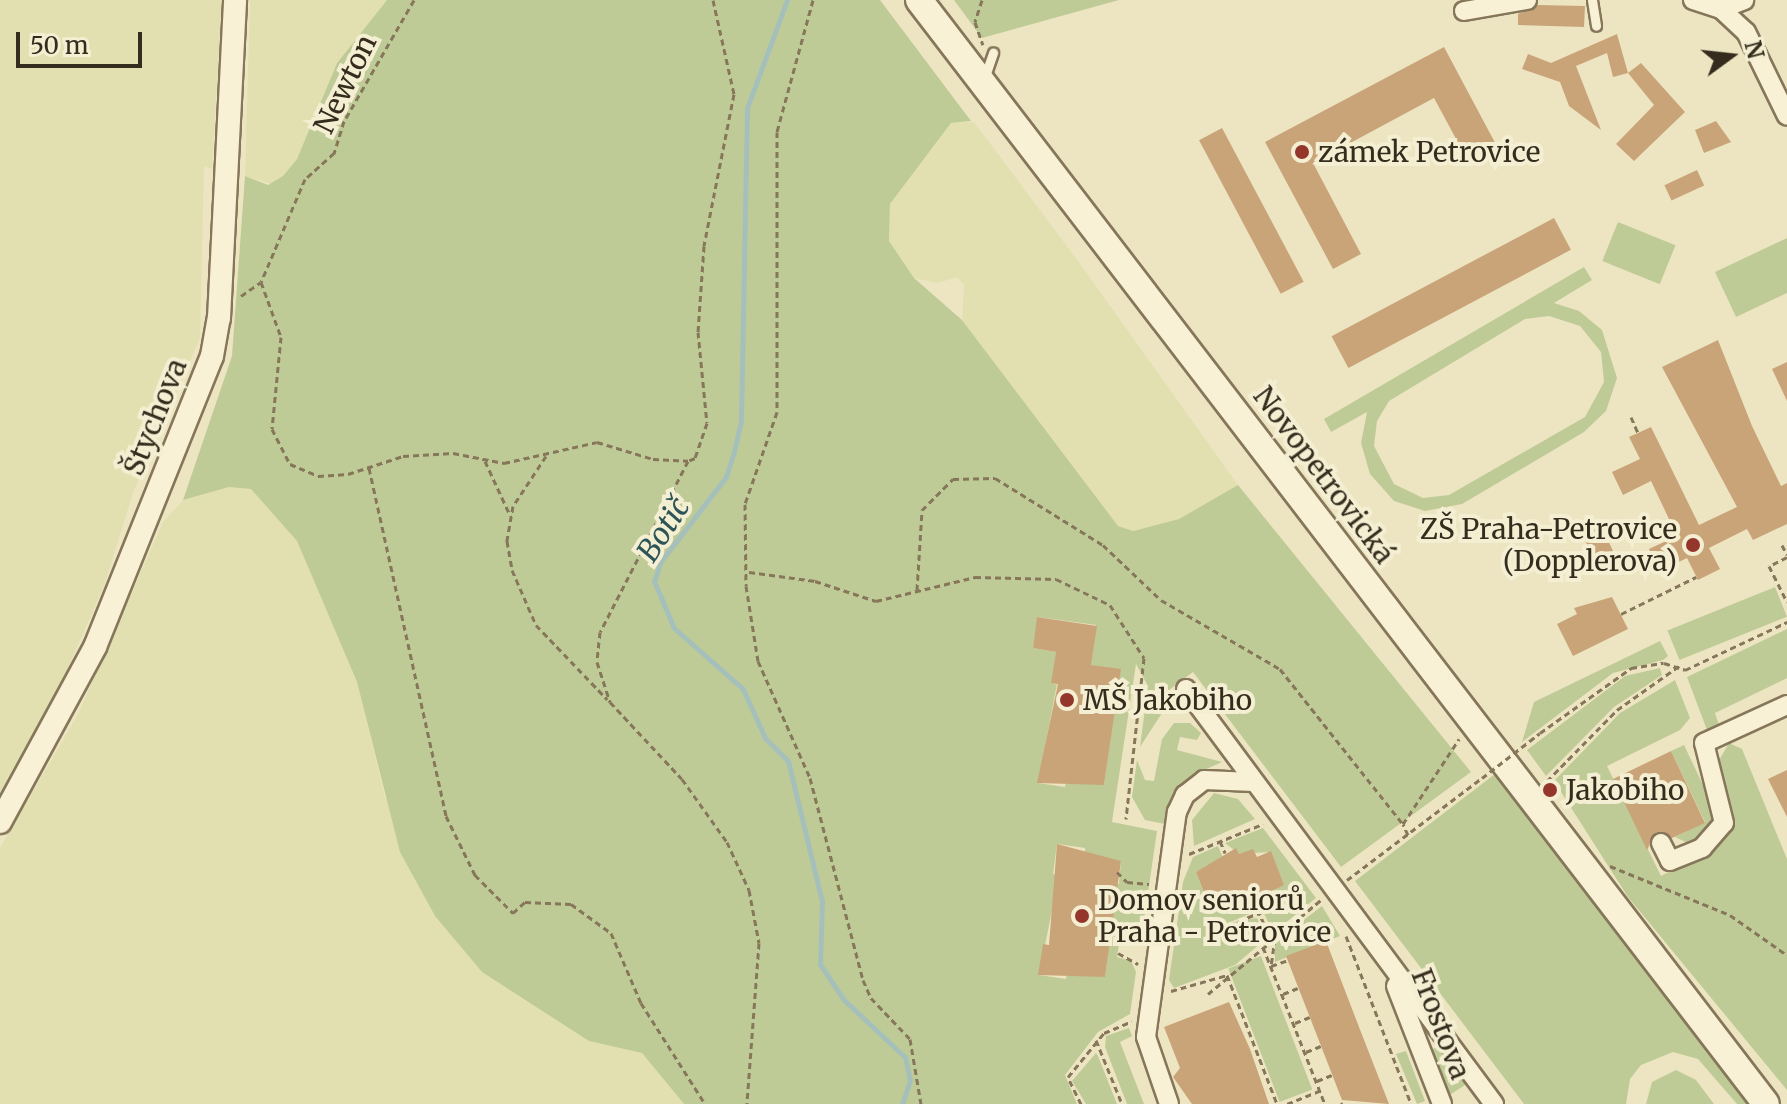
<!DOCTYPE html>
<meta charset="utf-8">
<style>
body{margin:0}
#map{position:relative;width:1787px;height:1104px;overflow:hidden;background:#ede5c2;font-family:Merriweather,serif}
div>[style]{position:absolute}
.farmland>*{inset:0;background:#e2e0b0}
.green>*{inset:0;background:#bfcb96;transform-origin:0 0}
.stream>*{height:5px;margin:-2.5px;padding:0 2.5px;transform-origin:2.5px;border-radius:2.5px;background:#a5c0bb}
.building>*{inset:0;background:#caa479;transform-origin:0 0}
.path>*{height:3px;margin-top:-1.5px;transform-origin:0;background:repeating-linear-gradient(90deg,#86765a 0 6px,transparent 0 10px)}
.roads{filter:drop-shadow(2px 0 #86765a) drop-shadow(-2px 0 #86765a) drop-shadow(0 2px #86765a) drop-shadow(0 -2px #86765a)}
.service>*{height:9px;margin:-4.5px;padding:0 4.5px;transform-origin:4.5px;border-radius:4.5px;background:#f8f1d5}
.minor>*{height:18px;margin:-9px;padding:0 9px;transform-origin:9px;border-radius:9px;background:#f8f1d5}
.tertiary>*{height:22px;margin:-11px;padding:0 11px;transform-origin:11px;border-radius:11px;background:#f8f1d5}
.secondary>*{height:26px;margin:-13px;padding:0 13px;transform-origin:13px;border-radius:13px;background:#f8f1d5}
.path-bridge>*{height:3px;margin-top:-1.5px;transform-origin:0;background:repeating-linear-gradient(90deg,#86765a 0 6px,transparent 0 10px)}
.dots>*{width:22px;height:22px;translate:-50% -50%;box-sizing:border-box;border:4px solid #f4eed2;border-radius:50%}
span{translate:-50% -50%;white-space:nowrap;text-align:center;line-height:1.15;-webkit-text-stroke:8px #f4eed2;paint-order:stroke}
.street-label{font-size:28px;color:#362c1e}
.poi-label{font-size:28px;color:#362c1e}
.left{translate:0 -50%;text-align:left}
.right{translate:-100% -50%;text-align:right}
.water-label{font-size:30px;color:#2d5456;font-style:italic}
.north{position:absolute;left:1691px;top:16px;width:80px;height:80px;-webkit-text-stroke:6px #f4eed2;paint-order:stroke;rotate:75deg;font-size:22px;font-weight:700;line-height:32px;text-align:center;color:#362c1e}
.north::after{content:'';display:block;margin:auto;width:28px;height:36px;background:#362c1e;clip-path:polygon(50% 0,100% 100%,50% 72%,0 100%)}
.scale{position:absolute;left:16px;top:32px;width:126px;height:36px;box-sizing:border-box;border:4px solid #362c1e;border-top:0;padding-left:10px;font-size:24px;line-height:28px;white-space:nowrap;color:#362c1e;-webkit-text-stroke:6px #f4eed2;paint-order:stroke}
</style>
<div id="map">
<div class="farmland">
<i style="clip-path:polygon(0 0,222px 0,212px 169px,204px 166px,200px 338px,133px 493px,104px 586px,57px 693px,0 795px)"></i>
<i style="clip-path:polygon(250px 0,387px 0,337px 63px,297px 159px,275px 185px,245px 176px)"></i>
<i style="clip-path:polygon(974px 122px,1081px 265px,1238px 485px,1179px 519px,1132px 531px,1117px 526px,962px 320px,964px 285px,957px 277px,938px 283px,914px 278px,889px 241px,890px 204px,951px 123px)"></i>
<i style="clip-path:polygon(229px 487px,251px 489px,297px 541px,357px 682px,385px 797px,589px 1041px,642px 1053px,684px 1104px,0 1104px,0 848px,78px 714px,163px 522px,183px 500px)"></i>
</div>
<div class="green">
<i style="clip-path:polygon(evenodd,387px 0,880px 0,971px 121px,951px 123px,890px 204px,889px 241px,914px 278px,962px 320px,1118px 526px,1133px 531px,1179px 519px,1238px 485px,1471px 772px,1341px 867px,1193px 672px,1169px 690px,1171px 699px,1140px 747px,1148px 686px,1136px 664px,1112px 822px,1157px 831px,1144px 920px,1121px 930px,1117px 957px,1131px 961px,1136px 972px,1130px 1014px,1098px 1032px,1065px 1075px,1077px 1104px,684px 1104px,642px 1053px,589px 1041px,482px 972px,435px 916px,400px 852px,357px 682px,297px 541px,251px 489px,229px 487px,183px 500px,232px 356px,245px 176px,268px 185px,283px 176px,297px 159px,337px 63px,387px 0,1038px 617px,1096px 625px,1092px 657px,1082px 671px,1120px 669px,1104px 785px,1068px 772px,1065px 787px,1038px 783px,1057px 684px,1052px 683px,1056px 652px,1033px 648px,1038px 617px,387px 0,1057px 844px,1085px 848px,1084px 863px,1121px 861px,1119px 884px,1081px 878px,1108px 953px,1105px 977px,1069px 964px,1066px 979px,1039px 975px,1059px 876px,1053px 874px,1057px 844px)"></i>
<i style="clip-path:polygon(954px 0,1119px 0,982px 38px)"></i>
<i style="left:1618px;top:222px;width:62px;height:42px;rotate:22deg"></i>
<i style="clip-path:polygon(1787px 238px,1787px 293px,1736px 317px,1715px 272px)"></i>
<i style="clip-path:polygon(evenodd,1584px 267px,1592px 280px,1554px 303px,1579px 311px,1602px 330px,1617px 378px,1606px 411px,1584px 432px,1462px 504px,1425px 511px,1394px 501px,1370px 474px,1361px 443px,1367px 412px,1331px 432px,1324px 419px,1584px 267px,1549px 316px,1580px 326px,1601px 352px,1604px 382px,1585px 417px,1449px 495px,1423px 498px,1394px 484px,1374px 446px,1377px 421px,1389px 401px,1525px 319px,1549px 316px)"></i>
<i style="left:1775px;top:587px;width:32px;height:116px;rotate:68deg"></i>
<i style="clip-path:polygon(1787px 629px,1787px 678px,1715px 713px,1720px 728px,1707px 730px,1687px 677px)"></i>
<i style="clip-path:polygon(1660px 641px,1668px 656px,1663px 660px,1613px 673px,1522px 742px,1534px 702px)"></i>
<i style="clip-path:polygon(1660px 668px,1662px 675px,1614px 707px,1546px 776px,1527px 750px,1625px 676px)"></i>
<i style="clip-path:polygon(1675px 680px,1690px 718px,1680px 730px,1607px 766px,1661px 876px,1719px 846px,1731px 826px,1718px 762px,1729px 743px,1742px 749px,1787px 859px,1787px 1090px,1628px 897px,1554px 781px,1620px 713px)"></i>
<i style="clip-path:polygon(1174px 723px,1190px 723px,1201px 733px,1197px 740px,1180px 737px,1177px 750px,1222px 762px,1191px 776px,1174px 795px,1165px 824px,1145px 820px,1132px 797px,1137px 760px,1145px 780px,1154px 781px,1162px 739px)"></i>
<i style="clip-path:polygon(1684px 745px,1714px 808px,1710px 834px,1690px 844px,1675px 837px,1705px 822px,1671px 751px)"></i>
<i style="clip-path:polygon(1495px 774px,1619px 934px,1747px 1104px,1737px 1104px,1698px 1059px,1673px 1052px,1641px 1065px,1630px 1079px,1626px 1104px,1524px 1104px,1355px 881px)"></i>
<i style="clip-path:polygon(1214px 793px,1238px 799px,1255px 819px,1194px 846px,1192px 820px)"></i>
<i style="clip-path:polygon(1263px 828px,1316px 898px,1273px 933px,1256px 896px,1270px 852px,1239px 854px,1225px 843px)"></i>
<i style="clip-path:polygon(1218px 846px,1224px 860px,1196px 872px,1209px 905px,1252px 901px,1254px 912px,1228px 923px,1257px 918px,1266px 939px,1235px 965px,1174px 988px,1169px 980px,1183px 882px,1193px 857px)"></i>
<i style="clip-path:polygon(1322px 906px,1340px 936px,1275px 962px,1275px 942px)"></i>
<i style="left:1261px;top:956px;width:143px;height:35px;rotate:69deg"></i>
<i style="clip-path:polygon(1129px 1028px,1132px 1036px,1120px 1042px,1144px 1104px,1127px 1104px,1105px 1047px,1106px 1036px)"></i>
<i style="clip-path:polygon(1438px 1047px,1468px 1083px,1445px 1098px,1430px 1050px)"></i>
<i style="clip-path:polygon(1406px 1051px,1425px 1101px,1417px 1104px,1396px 1054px)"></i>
<i style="clip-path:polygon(1096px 1053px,1098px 1056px,1117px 1104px,1086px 1104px,1072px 1081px)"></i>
<i style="clip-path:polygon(1676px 1070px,1696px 1080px,1714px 1104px,1646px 1104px,1652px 1082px)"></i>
</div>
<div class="stream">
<i style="left:787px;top:0;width:115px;rotate:110.3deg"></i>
<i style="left:747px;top:108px;width:313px;rotate:91.1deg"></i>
<i style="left:741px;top:421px;width:32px;rotate:103deg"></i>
<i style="left:734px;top:452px;width:26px;rotate:108deg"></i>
<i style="left:726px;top:477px;width:106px;rotate:127.7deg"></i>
<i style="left:661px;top:561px;width:21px;rotate:109deg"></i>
<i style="left:654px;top:581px;width:51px;rotate:66.9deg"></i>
<i style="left:674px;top:628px;width:92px;rotate:41.5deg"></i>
<i style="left:743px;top:689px;width:54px;rotate:65.8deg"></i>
<i style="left:765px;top:738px;width:33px;rotate:45deg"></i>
<i style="left:788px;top:761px;width:145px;rotate:76.4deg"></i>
<i style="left:822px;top:902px;width:62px;rotate:91.8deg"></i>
<i style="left:820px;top:964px;width:43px;rotate:56.3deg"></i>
<i style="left:844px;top:1000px;width:83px;rotate:43.1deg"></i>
<i style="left:905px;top:1057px;width:24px;rotate:78deg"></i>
<i style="left:910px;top:1080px;width:25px;rotate:108deg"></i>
</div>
<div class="building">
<i style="clip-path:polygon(1538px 5px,1585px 6px,1584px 27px,1518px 25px,1518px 14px)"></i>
<i style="clip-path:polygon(1617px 34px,1628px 73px,1613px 77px,1607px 53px,1576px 66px,1601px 130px,1569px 106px,1560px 82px,1522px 69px,1528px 54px,1551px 63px)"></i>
<i style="clip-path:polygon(1444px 47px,1500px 152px,1468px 161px,1434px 98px,1313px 163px,1361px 254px,1333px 269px,1265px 142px)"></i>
<i style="clip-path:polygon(1641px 63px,1685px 112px,1634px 161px,1616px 144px,1654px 105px,1628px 73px)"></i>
<i style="clip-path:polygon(1716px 121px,1731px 142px,1704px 153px,1695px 130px)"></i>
<i style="left:1222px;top:128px;width:174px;height:26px;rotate:62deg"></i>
<i style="left:1697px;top:170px;width:17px;height:36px;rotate:65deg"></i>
<i style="left:1554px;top:218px;width:36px;height:252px;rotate:62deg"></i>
<i style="clip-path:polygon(1718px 340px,1752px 426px,1781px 486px,1787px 483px,1787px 524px,1753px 540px,1747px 529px,1709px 548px,1720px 569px,1698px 580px,1687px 558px,1660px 571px,1649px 549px,1677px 536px,1651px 481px,1623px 495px,1612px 472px,1640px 459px,1629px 437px,1651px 427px,1699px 525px,1737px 507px,1662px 367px)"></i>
<i style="clip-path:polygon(1787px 362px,1787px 401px,1772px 369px)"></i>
<i style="clip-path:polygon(1599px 522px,1615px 555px,1592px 555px,1580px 529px)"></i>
<i style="clip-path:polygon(1612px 597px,1628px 629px,1573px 656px,1557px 624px,1577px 614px,1574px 608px)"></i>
<i style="clip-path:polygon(1037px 617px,1097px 626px,1091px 665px,1121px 669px,1104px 785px,1037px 783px,1058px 684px,1051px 683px,1056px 652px,1033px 648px)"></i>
<i style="clip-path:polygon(1671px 751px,1705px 823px,1672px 838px,1656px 832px,1647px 850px,1613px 779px)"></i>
<i style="clip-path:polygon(1787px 770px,1787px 817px,1768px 779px)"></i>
<i style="clip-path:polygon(1057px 844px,1121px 861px,1105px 977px,1038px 975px,1043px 944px,1049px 945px)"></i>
<i style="clip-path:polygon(1236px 848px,1239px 854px,1253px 849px,1257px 857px,1271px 851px,1284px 885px,1242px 905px,1227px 908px,1223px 900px,1209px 905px,1196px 872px)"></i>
<i style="clip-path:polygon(1326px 941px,1359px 1027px,1389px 1104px,1342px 1100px,1286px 956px)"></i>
<i style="clip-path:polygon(1229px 1002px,1250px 1049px,1269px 1104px,1192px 1104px,1173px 1077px,1180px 1068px,1164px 1027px)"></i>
</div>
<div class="path">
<i style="left:414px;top:0;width:140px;rotate:120deg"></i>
<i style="left:344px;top:121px;width:34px;rotate:107deg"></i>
<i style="left:334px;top:153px;width:39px;rotate:138deg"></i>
<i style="left:305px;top:179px;width:112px;rotate:113.1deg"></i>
<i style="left:261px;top:282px;width:59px;rotate:70deg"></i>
<i style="left:281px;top:337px;width:92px;rotate:95.6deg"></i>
<i style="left:272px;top:429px;width:39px;rotate:63deg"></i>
<i style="left:290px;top:464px;width:30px;rotate:23deg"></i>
<i style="left:318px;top:476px;width:30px;rotate:-4deg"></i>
<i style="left:348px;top:474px;width:58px;rotate:-18.1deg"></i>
<i style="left:403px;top:456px;width:50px;rotate:-3.4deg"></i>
<i style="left:453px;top:453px;width:52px;rotate:11.1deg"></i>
<i style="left:504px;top:463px;width:95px;rotate:-12.7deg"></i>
<i style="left:597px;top:442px;width:59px;rotate:16.9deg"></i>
<i style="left:653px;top:459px;width:35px;rotate:3deg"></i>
<i style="left:713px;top:0;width:96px;rotate:77.4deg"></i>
<i style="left:734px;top:94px;width:155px;rotate:101.2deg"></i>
<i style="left:704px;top:246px;width:86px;rotate:94deg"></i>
<i style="left:698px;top:332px;width:91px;rotate:84.4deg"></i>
<i style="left:707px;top:423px;width:37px;rotate:109deg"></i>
<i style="left:695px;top:458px;width:8px;rotate:157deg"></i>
<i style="left:688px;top:461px;width:192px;rotate:117.2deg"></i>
<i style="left:600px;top:632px;width:30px;rotate:96deg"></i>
<i style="left:597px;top:662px;width:42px;rotate:72deg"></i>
<i style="left:610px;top:702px;width:105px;rotate:46.9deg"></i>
<i style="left:682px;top:779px;width:77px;rotate:54.5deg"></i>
<i style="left:727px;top:842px;width:53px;rotate:65.4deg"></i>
<i style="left:749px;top:890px;width:54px;rotate:79.3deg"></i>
<i style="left:759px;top:943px;width:161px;rotate:94.3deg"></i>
<i style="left:813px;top:0;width:137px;rotate:105.3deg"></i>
<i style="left:777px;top:132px;width:280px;rotate:90deg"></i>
<i style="left:777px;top:412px;width:97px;rotate:109.2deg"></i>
<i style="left:745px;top:504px;width:82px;rotate:89.3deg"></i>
<i style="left:746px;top:586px;width:76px;rotate:80.9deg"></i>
<i style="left:758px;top:661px;width:128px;rotate:66deg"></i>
<i style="left:810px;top:778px;width:209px;rotate:75.3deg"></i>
<i style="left:863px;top:980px;width:20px;rotate:66deg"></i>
<i style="left:871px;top:998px;width:57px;rotate:46.4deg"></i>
<i style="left:910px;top:1039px;width:66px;rotate:80.4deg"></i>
<i style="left:982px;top:0;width:23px;rotate:108deg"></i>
<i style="left:975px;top:22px;width:24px;rotate:71deg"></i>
<i style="left:241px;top:296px;width:24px;rotate:-35deg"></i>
<i style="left:1631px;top:417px;width:17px;rotate:66deg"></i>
<i style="left:546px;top:456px;width:60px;rotate:123.4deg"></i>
<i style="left:513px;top:506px;width:36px;rotate:100deg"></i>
<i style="left:507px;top:541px;width:29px;rotate:80deg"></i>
<i style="left:512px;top:570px;width:60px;rotate:66.4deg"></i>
<i style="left:536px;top:625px;width:103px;rotate:46.2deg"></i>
<i style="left:485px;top:461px;width:60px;rotate:65.2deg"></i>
<i style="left:369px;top:468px;width:356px;rotate:77.5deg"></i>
<i style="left:446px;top:816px;width:66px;rotate:63.8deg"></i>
<i style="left:475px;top:875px;width:54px;rotate:45deg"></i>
<i style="left:513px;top:913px;width:16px;rotate:-43deg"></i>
<i style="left:525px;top:902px;width:46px;rotate:2.5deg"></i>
<i style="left:571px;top:904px;width:49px;rotate:35.9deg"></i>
<i style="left:611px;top:933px;width:76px;rotate:66.8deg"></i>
<i style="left:641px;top:1003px;width:120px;rotate:57.6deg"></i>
<i style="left:1782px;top:545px;width:11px;rotate:63deg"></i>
<i style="left:1787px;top:557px;width:20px;rotate:153deg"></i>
<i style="left:1769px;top:566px;width:40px;rotate:63.4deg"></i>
<i style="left:749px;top:572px;width:67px;rotate:7.8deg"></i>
<i style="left:815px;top:581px;width:64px;rotate:18.2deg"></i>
<i style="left:876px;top:601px;width:102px;rotate:-13.6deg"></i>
<i style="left:975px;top:577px;width:81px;rotate:1.4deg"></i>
<i style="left:1056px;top:579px;width:60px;rotate:25.7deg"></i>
<i style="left:1110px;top:605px;width:63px;rotate:57.3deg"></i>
<i style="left:1144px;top:658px;width:162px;rotate:96.4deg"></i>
<i style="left:917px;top:590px;width:80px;rotate:-86.4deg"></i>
<i style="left:922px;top:510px;width:44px;rotate:-45deg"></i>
<i style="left:953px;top:479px;width:42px;rotate:-1.4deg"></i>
<i style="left:995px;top:478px;width:127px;rotate:31.8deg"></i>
<i style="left:1103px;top:545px;width:80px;rotate:43.5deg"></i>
<i style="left:1161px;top:600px;width:138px;rotate:30.1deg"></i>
<i style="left:1280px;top:669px;width:198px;rotate:51.6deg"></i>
<i style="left:1621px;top:614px;width:84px;rotate:-26.3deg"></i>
<i style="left:1540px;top:733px;width:112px;rotate:-35.5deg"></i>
<i style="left:1631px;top:668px;width:33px;rotate:-9deg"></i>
<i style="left:1664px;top:663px;width:22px;rotate:18deg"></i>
<i style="left:1685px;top:670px;width:113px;rotate:-25.2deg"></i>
<i style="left:1547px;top:781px;width:100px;rotate:-45.4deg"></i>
<i style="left:1617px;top:710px;width:76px;rotate:-35.4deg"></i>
<i style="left:1408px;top:835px;width:12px;rotate:-114deg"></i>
<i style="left:1403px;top:824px;width:102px;rotate:-56.6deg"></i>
<i style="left:1220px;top:841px;width:13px;rotate:67deg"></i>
<i style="left:1189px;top:854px;width:80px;rotate:-22.1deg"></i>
<i style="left:1610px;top:866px;width:130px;rotate:22.2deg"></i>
<i style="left:1730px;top:915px;width:70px;rotate:35.1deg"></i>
<i style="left:1117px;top:872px;width:14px;rotate:45deg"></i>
<i style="left:1127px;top:882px;width:22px;rotate:5deg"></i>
<i style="left:1347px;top:880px;width:169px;rotate:-37.1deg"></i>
<i style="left:1254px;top:900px;width:44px;rotate:67.5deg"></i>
<i style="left:1259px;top:910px;width:48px"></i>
<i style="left:1229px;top:925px;width:32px;rotate:-22deg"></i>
<i style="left:1120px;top:932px;width:24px;rotate:-15deg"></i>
<i style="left:1346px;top:936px;width:180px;rotate:68.8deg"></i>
<i style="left:1275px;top:938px;width:28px;rotate:98deg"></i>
<i style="left:1271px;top:966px;width:18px;rotate:-19deg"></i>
<i style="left:1263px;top:947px;width:169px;rotate:68.5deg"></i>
<i style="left:1118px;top:953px;width:23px;rotate:29deg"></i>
<i style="left:1171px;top:991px;width:58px;rotate:-15.9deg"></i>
<i style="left:1227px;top:975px;width:138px;rotate:68.8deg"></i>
<i style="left:1208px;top:994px;width:148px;rotate:-39.8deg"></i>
<i style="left:1283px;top:994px;width:16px;rotate:-22deg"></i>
<i style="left:1295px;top:1023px;width:16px;rotate:-22deg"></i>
<i style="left:1096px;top:1040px;width:69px;rotate:67.9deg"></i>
<i style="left:1306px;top:1052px;width:16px;rotate:-22deg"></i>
<i style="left:1317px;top:1081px;width:16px;rotate:-22deg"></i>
<i style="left:1081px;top:1104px;width:30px;rotate:-116deg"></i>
<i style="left:1068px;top:1077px;width:57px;rotate:-50.7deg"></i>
<i style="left:1104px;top:1033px;width:30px;rotate:-23deg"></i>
<i style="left:1287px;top:1104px;width:35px;rotate:-22deg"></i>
<i style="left:1341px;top:1104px;width:2px;rotate:-27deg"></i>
</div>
<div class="roads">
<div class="service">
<i style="left:1592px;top:0;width:26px;rotate:81deg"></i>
<i style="left:984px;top:79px;width:28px;rotate:-71deg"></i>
</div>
<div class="minor">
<i style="left:1693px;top:0;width:29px;rotate:18deg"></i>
<i style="left:1721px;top:9px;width:34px;rotate:43deg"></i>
<i style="left:1746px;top:32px;width:93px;rotate:64deg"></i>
<i style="left:1721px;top:9px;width:25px;rotate:-21deg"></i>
<i style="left:1464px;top:11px;width:64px;rotate:-9.9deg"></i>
<i style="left:1186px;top:689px;width:517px;rotate:53.42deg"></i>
<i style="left:1661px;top:843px;width:20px;rotate:63deg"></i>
<i style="left:1670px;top:861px;width:35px;rotate:-22deg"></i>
<i style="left:1702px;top:848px;width:33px;rotate:-49deg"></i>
<i style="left:1724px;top:823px;width:82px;rotate:-104deg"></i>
<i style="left:1704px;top:743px;width:91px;rotate:-24.6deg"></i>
<i style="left:1396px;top:986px;width:127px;rotate:68.7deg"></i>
<i style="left:1169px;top:1104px;width:71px;rotate:-108.9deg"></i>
<i style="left:1146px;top:1037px;width:227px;rotate:-82.2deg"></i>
<i style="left:1177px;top:812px;width:19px;rotate:-65deg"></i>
<i style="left:1185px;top:795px;width:24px;rotate:-38deg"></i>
<i style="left:1204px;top:780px;width:50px;rotate:2.3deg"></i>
</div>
<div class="tertiary">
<i style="left:0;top:822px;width:199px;rotate:-61.5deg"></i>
<i style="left:95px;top:647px;width:314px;rotate:-68.1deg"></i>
<i style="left:212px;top:356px;width:39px;rotate:-80deg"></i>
<i style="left:219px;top:318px;width:318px;rotate:-87.1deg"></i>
</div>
<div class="secondary">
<i style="left:919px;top:0;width:1391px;rotate:52.5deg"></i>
</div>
</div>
<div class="path-bridge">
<i style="left:1482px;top:778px;width:73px;rotate:-37.8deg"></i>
</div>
<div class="dots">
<i style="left:1302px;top:152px;background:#94362b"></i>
<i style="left:1693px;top:545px;background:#94362b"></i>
<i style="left:1067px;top:700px;background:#94362b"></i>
<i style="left:1550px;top:790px;background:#94362b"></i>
<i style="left:1082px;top:916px;background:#94362b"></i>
</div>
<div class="street-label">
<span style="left:345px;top:84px;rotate:-64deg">Newton</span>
<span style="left:155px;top:417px;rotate:-68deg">Štychova</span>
<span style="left:1324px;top:475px;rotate:53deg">Novopetrovická</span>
<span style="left:1441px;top:1024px;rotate:69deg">Frostova</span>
</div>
<div class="poi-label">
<span class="left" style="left:1318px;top:152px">zámek Petrovice</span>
<span class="right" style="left:1677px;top:545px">ZŠ Praha-Petrovice<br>(Dopplerova)</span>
<span class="left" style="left:1083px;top:700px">MŠ Jakobiho</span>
<span class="left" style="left:1566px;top:790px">Jakobiho</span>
<span class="left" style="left:1098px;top:916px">Domov seniorů<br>Praha - Petrovice</span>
</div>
<div class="water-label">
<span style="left:663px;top:529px;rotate:-57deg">Botič</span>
</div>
<div class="north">N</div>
<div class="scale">50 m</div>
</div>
